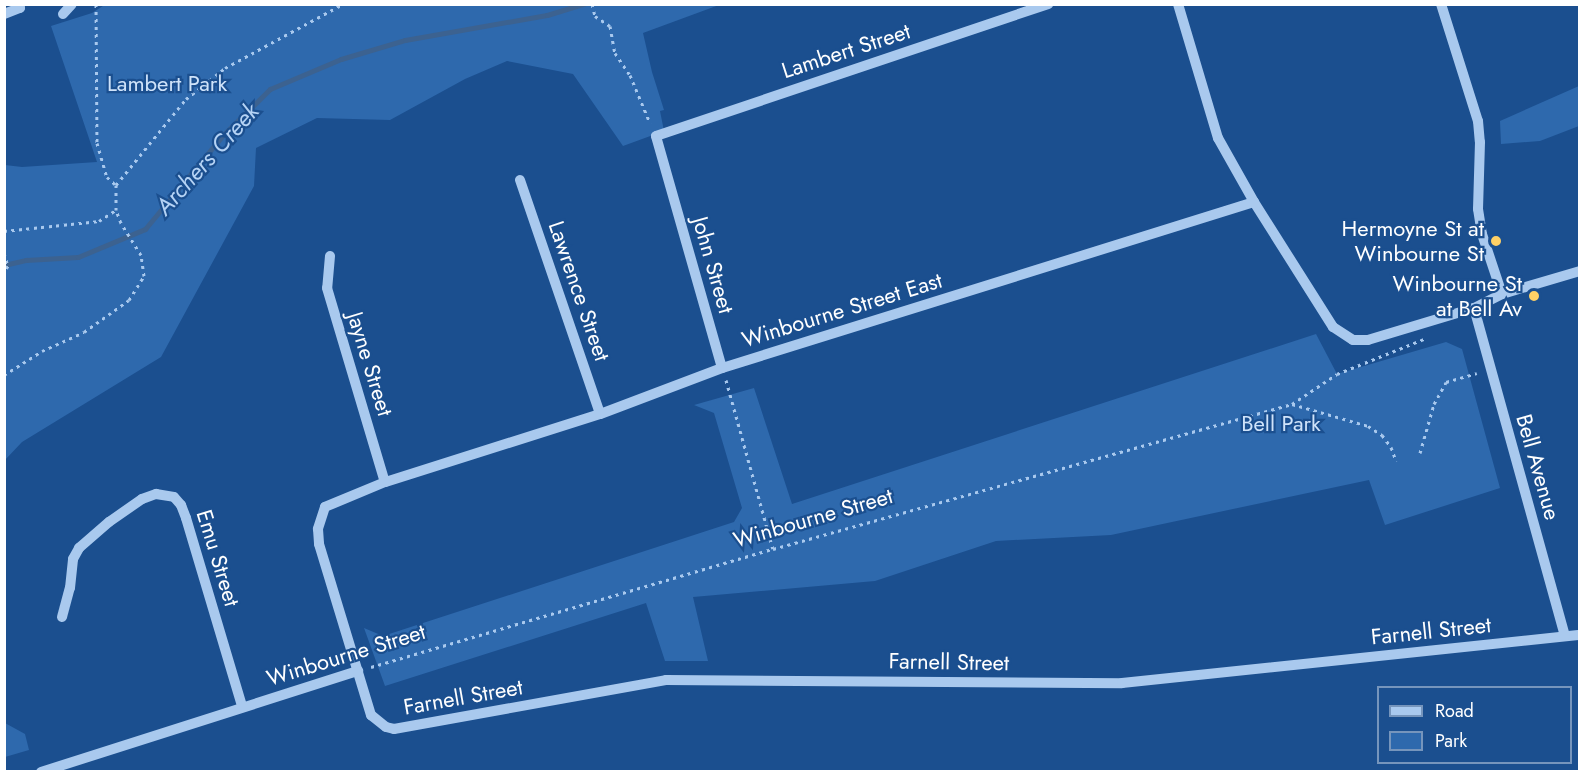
<!DOCTYPE html>
<style>
body{margin:0}
#map{position:relative;width:1584px;height:776px;overflow:hidden;background:#1b4f8f;font-family:Jost,sans-serif}
div>[style]{position:absolute}
.green>*{inset:0;background:#2e69ad}
.stream>*{height:5px;margin:-2.5px;padding:0 2.5px;transform-origin:2.5px;border-radius:2.5px;background:#3c6290}
.path>*{height:3px;margin-top:-1.5px;transform-origin:0;background:repeating-linear-gradient(90deg,#a9c9ee 0 3px,transparent 0 7.5px)}
.minor>*{height:10px;margin:-5px;padding:0 5px;transform-origin:5px;border-radius:5px;background:#a9c9ee}
.dots>*{width:16px;height:16px;translate:-50% -50%;box-sizing:border-box;border:3px solid #1b4f8f;border-radius:50%}
span{translate:-50% -50%;white-space:nowrap;text-align:center;line-height:1.15;-webkit-text-stroke:4.5px #1b4f8f;paint-order:stroke}
.street-label{font-size:22px;color:#fff}
.park-label{font-size:22px;color:#cfe3fa}
.poi-label{font-size:22px;color:#fff}
.right{translate:-100% -50%;text-align:right}
.water-label{font-size:24px;color:#b5d3f5;font-style:italic}
.frame{position:absolute;inset:0;border:6px solid #fff;pointer-events:none}
.legend{position:absolute;left:1377px;top:686px;width:195px;height:78px;box-sizing:border-box;background:#1b4f8f;border:2px solid #7695bc;margin:0;padding:8px 10px;list-style:none;font-size:18px;color:#fff}
.legend li{display:flex;align-items:center;gap:12px;height:30px}
.legend b{width:30px;border:2px solid #7695bc}
</style>
<div id="map">
<div class="green">
<i style="clip-path:polygon(106px 4px,719px 5px,643px 33px,652px 72px,664px 110px,660px 111px,664px 131px,623px 146px,573px 74px,507px 61px,465px 79px,390px 120px,317px 118px,256px 148px,254px 186px,161px 357px,22px 442px,5px 460px,5px 165px,22px 167px,97px 162px,51px 26px,92px 13px)"></i>
<i style="clip-path:polygon(1579px 86px,1579px 126px,1540px 141px,1501px 144px,1500px 121px)"></i>
<i style="clip-path:polygon(1316px 334px,1337px 374px,1446px 342px,1462px 349px,1500px 488px,1385px 525px,1369px 480px,1111px 535px,996px 541px,875px 581px,693px 597px,708px 661px,665px 661px,646px 603px,385px 686px,364px 628px,383px 636px,734px 522px,742px 508px,714px 413px,694px 405px,754px 388px,792px 504px)"></i>
<i style="clip-path:polygon(5px 723px,25px 734px,29px 750px,5px 757px)"></i>
</div>
<div class="stream">
<i style="left:4px;top:265px;width:23px;rotate:-13deg"></i>
<i style="left:26px;top:260px;width:52px;rotate:-3.3deg"></i>
<i style="left:78px;top:257px;width:73px;rotate:-22.7deg"></i>
<i style="left:145px;top:229px;width:122px;rotate:-50.3deg"></i>
<i style="left:223px;top:135px;width:66px;rotate:-44.4deg"></i>
<i style="left:270px;top:89px;width:77px;rotate:-22.9deg"></i>
<i style="left:341px;top:59px;width:67px;rotate:-16.5deg"></i>
<i style="left:405px;top:40px;width:144px;rotate:-10deg"></i>
<i style="left:547px;top:15px;width:39px;rotate:-17deg"></i>
</div>
<div class="path">
<i style="left:96px;top:4px;width:139px;rotate:89.6deg"></i>
<i style="left:97px;top:143px;width:35px;rotate:74deg"></i>
<i style="left:107px;top:177px;width:12px;rotate:42deg"></i>
<i style="left:592px;top:4px;width:12px;rotate:76deg"></i>
<i style="left:595px;top:16px;width:18px;rotate:34deg"></i>
<i style="left:610px;top:26px;width:27px;rotate:80deg"></i>
<i style="left:615px;top:53px;width:27px;rotate:56deg"></i>
<i style="left:630px;top:75px;width:52px;rotate:67.4deg"></i>
<i style="left:4px;top:231px;width:96px;rotate:-6deg"></i>
<i style="left:99px;top:221px;width:20px;rotate:-33deg"></i>
<i style="left:4px;top:253px;width:14px;rotate:73deg"></i>
<i style="left:8px;top:266px;width:6px;rotate:129deg"></i>
<i style="left:4px;top:375px;width:45px;rotate:-32.3deg"></i>
<i style="left:42px;top:351px;width:46px;rotate:-24.3deg"></i>
<i style="left:84px;top:332px;width:55px;rotate:-35.4deg"></i>
<i style="left:129px;top:300px;width:28px;rotate:-58deg"></i>
<i style="left:144px;top:276px;width:21px;rotate:-98deg"></i>
<i style="left:141px;top:255px;width:38px;rotate:-122deg"></i>
<i style="left:121px;top:223px;width:14px;rotate:-111deg"></i>
<i style="left:116px;top:210px;width:25px;rotate:-90deg"></i>
<i style="left:116px;top:185px;width:111px;rotate:-50.9deg"></i>
<i style="left:186px;top:99px;width:50px;rotate:-38.5deg"></i>
<i style="left:225px;top:68px;width:134px;rotate:-28.5deg"></i>
<i style="left:726px;top:380px;width:175px;rotate:74.5deg"></i>
<i style="left:1292px;top:404px;width:79px;rotate:16.1deg"></i>
<i style="left:1368px;top:426px;width:17px;rotate:33deg"></i>
<i style="left:1382px;top:435px;width:15px;rotate:53deg"></i>
<i style="left:1391px;top:447px;width:15px;rotate:70deg"></i>
<i style="left:1420px;top:453px;width:51px;rotate:-74.1deg"></i>
<i style="left:1434px;top:404px;width:25px;rotate:-61deg"></i>
<i style="left:1446px;top:382px;width:32px;rotate:-16deg"></i>
<i style="left:371px;top:667px;width:419px;rotate:-16.4deg"></i>
<i style="left:773px;top:549px;width:539px;rotate:-15.61deg"></i>
<i style="left:1292px;top:404px;width:54px;rotate:-33.7deg"></i>
<i style="left:1337px;top:374px;width:94px;rotate:-21.9deg"></i>
</div>
<div class="minor">
<i style="left:1178px;top:4px;width:140px;rotate:73.4deg"></i>
<i style="left:1218px;top:138px;width:73px;rotate:60.6deg"></i>
<i style="left:1441px;top:4px;width:123px;rotate:72.5deg"></i>
<i style="left:1478px;top:121px;width:21px;rotate:85deg"></i>
<i style="left:1480px;top:142px;width:67px;rotate:91.7deg"></i>
<i style="left:1478px;top:209px;width:25px;rotate:81deg"></i>
<i style="left:1482px;top:234px;width:63px;rotate:71.6deg"></i>
<i style="left:4px;top:14px;width:17px;rotate:-21deg"></i>
<i style="left:20px;top:8px;width:4px;rotate:-104deg"></i>
<i style="left:63px;top:14px;width:13px;rotate:-48deg"></i>
<i style="left:520px;top:180px;width:247px;rotate:71.1deg"></i>
<i style="left:330px;top:256px;width:32px;rotate:95deg"></i>
<i style="left:327px;top:288px;width:202px;rotate:73.4deg"></i>
<i style="left:1580px;top:271px;width:81px;rotate:163.6deg"></i>
<i style="left:1502px;top:294px;width:31px;rotate:153deg"></i>
<i style="left:1474px;top:308px;width:111px;rotate:163.2deg"></i>
<i style="left:1368px;top:340px;width:15px;rotate:180deg"></i>
<i style="left:1353px;top:340px;width:24px;rotate:-147deg"></i>
<i style="left:1333px;top:327px;width:148px;rotate:-122.3deg"></i>
<i style="left:1254px;top:202px;width:557px;rotate:162.67deg"></i>
<i style="left:722px;top:368px;width:130px;rotate:159.3deg"></i>
<i style="left:600px;top:414px;width:225px;rotate:162.4deg"></i>
<i style="left:385px;top:482px;width:65px;rotate:157.4deg"></i>
<i style="left:325px;top:507px;width:23px;rotate:108deg"></i>
<i style="left:318px;top:529px;width:15px;rotate:86deg"></i>
<i style="left:319px;top:544px;width:179px;rotate:73.1deg"></i>
<i style="left:371px;top:715px;width:19px;rotate:39deg"></i>
<i style="left:386px;top:727px;width:8px;rotate:14deg"></i>
<i style="left:394px;top:729px;width:276px;rotate:-10.2deg"></i>
<i style="left:666px;top:680px;width:456px;rotate:0.4deg"></i>
<i style="left:1122px;top:683px;width:461px;rotate:-6deg"></i>
<i style="left:1474px;top:308px;width:340px;rotate:74.5deg"></i>
<i style="left:722px;top:368px;width:241px;rotate:-105.9deg"></i>
<i style="left:656px;top:136px;width:414px;rotate:-18.6deg"></i>
<i style="left:62px;top:617px;width:30px;rotate:-75deg"></i>
<i style="left:70px;top:588px;width:29px;rotate:-84deg"></i>
<i style="left:73px;top:559px;width:13px;rotate:-61deg"></i>
<i style="left:79px;top:548px;width:40px;rotate:-41deg"></i>
<i style="left:109px;top:522px;width:40px;rotate:-34.9deg"></i>
<i style="left:142px;top:499px;width:15px;rotate:-20deg"></i>
<i style="left:156px;top:494px;width:18px;rotate:9deg"></i>
<i style="left:174px;top:497px;width:11px;rotate:49deg"></i>
<i style="left:181px;top:505px;width:14px;rotate:69deg"></i>
<i style="left:186px;top:518px;width:196px;rotate:73.4deg"></i>
<i style="left:41px;top:772px;width:333px;rotate:-17.7deg"></i>
</div>
<div class="dots">
<i style="left:1496px;top:241px;background:#ffd166"></i>
<i style="left:1534px;top:296px;background:#ffd166"></i>
</div>
<div class="street-label">
<span style="left:846px;top:51px;rotate:-18deg">Lambert Street</span>
<span style="left:713px;top:265px;rotate:74deg">John Street</span>
<span style="left:579px;top:291px;rotate:71deg">Lawrence Street</span>
<span style="left:842px;top:310px;rotate:-17deg">Winbourne Street East</span>
<span style="left:370px;top:364px;rotate:73deg">Jayne Street</span>
<span style="left:1538px;top:467px;rotate:74deg">Bell Avenue</span>
<span style="left:813px;top:518px;rotate:-16deg">Winbourne Street</span>
<span style="left:218px;top:558px;rotate:73deg">Emu Street</span>
<span style="left:1431px;top:631px;rotate:-6deg">Farnell Street</span>
<span style="left:346px;top:655px;rotate:-17deg">Winbourne Street</span>
<span style="left:949px;top:662px;rotate:1deg">Farnell Street</span>
<span style="left:463px;top:697px;rotate:-10deg">Farnell Street</span>
</div>
<div class="park-label">
<span style="left:167px;top:84px">Lambert Park</span>
<span style="left:1281px;top:424px">Bell Park</span>
</div>
<div class="poi-label">
<span class="right" style="left:1484px;top:241px">Hermoyne St at<br>Winbourne St</span>
<span class="right" style="left:1522px;top:296px">Winbourne St<br>at Bell Av</span>
</div>
<div class="water-label">
<span style="left:207px;top:159px;rotate:-48deg">Archers Creek</span>
</div>
<div class="frame"></div>
<ul class="legend">
<li><b style="height:8px;background:#a9c9ee"></b>Road</li>
<li><b style="height:16px;background:#2e69ad"></b>Park</li>
</ul>
</div>
